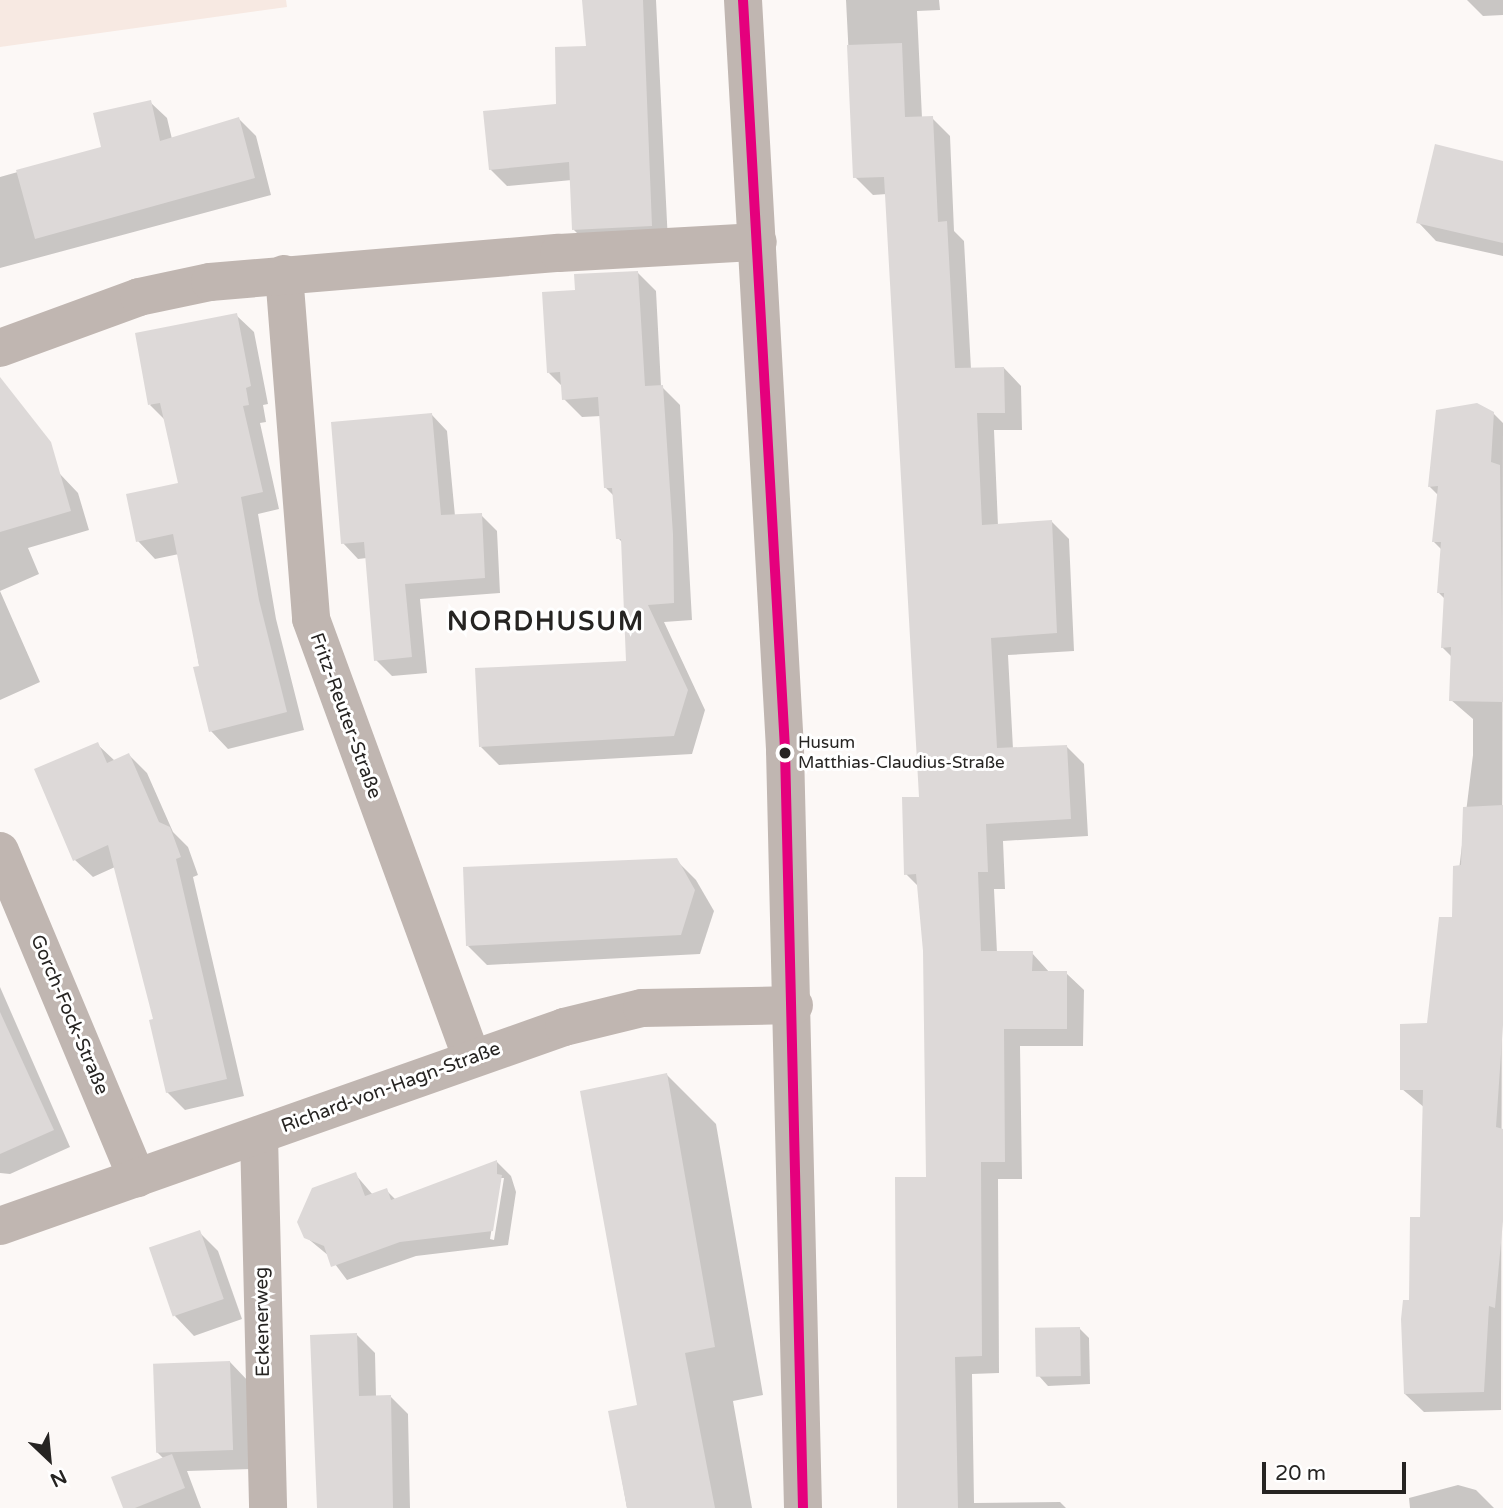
<!DOCTYPE html>
<meta charset="utf-8">
<style>
body{margin:0}
#map{position:relative;width:1503px;height:1508px;overflow:hidden;background:#fcf8f6;font-family:"Varela Round",sans-serif}
div>[style]{position:absolute}
.green>*{inset:0;background:#f7e9e2}
.shadow>*{inset:0;background:#0003}
.building>*{inset:0;background:#ddd9d8;transform-origin:0 0}
.minor>*{height:38px;margin:-19px;padding:0 19px;transform-origin:19px;border-radius:19px;background:#c0b6b1}
.bus-1>*{height:10px;margin:-5px;padding:0 5px;transform-origin:5px;border-radius:5px;background:#e5007d}
.dots>*{width:19px;height:19px;translate:-50% -50%;box-sizing:border-box;border:4px solid #fff;border-radius:50%}
span{translate:-50% -50%;white-space:nowrap;text-align:center;line-height:1.15;-webkit-text-stroke:6px #fff;paint-order:stroke}
.bus-label{font-size:17px;color:#262422}
.left{translate:0 -50%;text-align:left}
.street-label{font-size:19px;color:#262422}
.district-label{font-size:26px;color:#262422;font-weight:700;letter-spacing:2px}
.north{position:absolute;left:14px;top:1424px;width:70px;height:70px;-webkit-text-stroke:5px #fff;paint-order:stroke;rotate:154deg;font-size:19px;font-weight:700;line-height:28px;text-align:center;color:#262422}
.north::after{content:'';display:block;margin:auto;width:24px;height:32px;background:#262422;clip-path:polygon(50% 0,100% 100%,50% 72%,0 100%)}
.scale{position:absolute;left:1262px;top:1462px;width:144px;height:32px;box-sizing:border-box;border:4px solid #262422;border-top:0;padding-left:9px;font-size:21px;line-height:24px;white-space:nowrap;color:#262422;-webkit-text-stroke:5px #fff;paint-order:stroke}
</style>
<div id="map">
<div class="green">
<i style="clip-path:polygon(0 0,286px 0,287px 7px,0 47px)"></i>
</div>
<div class="shadow">
<i style="clip-path:polygon(584px 0,656px 0,668px 242px,591px 247px,574px 230px,572px 180px,507px 186px,490px 169px,558px 105px,588px 48px)"></i>
<i style="clip-path:polygon(846px 0,939px 0,940px 10px,917px 11px,922px 118px,932px 118px,950px 136px,954px 231px,964px 241px,971px 369px,1004px 368px,1021px 386px,1022px 430px,994px 430px,998px 526px,1052px 522px,1069px 539px,1074px 651px,1008px 655px,1013px 749px,1067px 747px,1084px 764px,1088px 836px,1003px 841px,1005px 889px,994px 889px,997px 953px,1032px 953px,1050px 973px,1066px 973px,1084px 990px,1083px 1046px,1020px 1046px,1022px 1179px,998px 1179px,999px 1373px,972px 1374px,974px 1503px,1060px 1502px,1066px 1508px,899px 1508px,928px 1179px,925px 951px,919px 887px,906px 874px,921px 799px,887px 194px,873px 195px,855px 177px)"></i>
<i style="clip-path:polygon(1467px 0,1503px 0,1503px 15px,1483px 16px)"></i>
<i style="clip-path:polygon(150px 102px,167px 118px,172px 139px,239px 119px,256px 136px,271px 195px,0 268px,0 177px,103px 148px)"></i>
<i style="clip-path:polygon(1503px 162px,1503px 256px,1436px 241px,1418px 222px)"></i>
<i style="clip-path:polygon(637px 272px,656px 291px,661px 386px,680px 405px,692px 620px,664px 622px,705px 710px,692px 754px,499px 765px,481px 747px,628px 663px,623px 543px,618px 538px,615px 497px,606px 488px,601px 416px,582px 417px,564px 399px,563px 387px,549px 373px,577px 292px)"></i>
<i style="clip-path:polygon(236px 315px,254px 332px,268px 404px,263px 405px,266px 422px,260px 423px,279px 509px,258px 514px,276px 619px,304px 730px,228px 749px,211px 731px,179px 554px,155px 559px,138px 541px,180px 484px,166px 421px,150px 405px)"></i>
<i style="clip-path:polygon(1493px 413px,1503px 423px,1501px 1410px,1424px 1412px,1405px 1394px,1422px 1218px,1425px 1108px,1402px 1089px,1429px 1025px,1453px 919px,1473px 755px,1473px 719px,1451px 700px,1452px 657px,1442px 647px,1445px 599px,1438px 592px,1442px 550px,1433px 541px,1438px 495px,1429px 486px)"></i>
<i style="clip-path:polygon(432px 415px,447px 431px,455px 516px,481px 515px,497px 531px,500px 593px,420px 599px,427px 673px,392px 676px,376px 660px,367px 558px,358px 559px,343px 543px)"></i>
<i style="clip-path:polygon(60px 474px,78px 493px,89px 530px,28px 548px,39px 574px,0 591px,40px 682px,0 700px,0 498px)"></i>
<i style="clip-path:polygon(97px 744px,115px 761px,129px 755px,147px 773px,173px 832px,188px 847px,198px 875px,193px 877px,244px 1096px,185px 1110px,167px 1092px,155px 1020px,115px 867px,93px 877px,75px 860px)"></i>
<i style="clip-path:polygon(676px 860px,696px 880px,714px 911px,700px 954px,487px 965px,468px 946px)"></i>
<i style="clip-path:polygon(0 987px,70px 1147px,10px 1174px,0 1173px)"></i>
<i style="clip-path:polygon(667px 1075px,716px 1124px,763px 1395px,733px 1401px,752px 1508px,627px 1508px,610px 1412px,639px 1406px)"></i>
<i style="clip-path:polygon(evenodd,497px 1162px,511px 1176px,516px 1192px,508px 1245px,416px 1256px,347px 1280px,329px 1256px,306px 1237px,355px 1174px,373px 1195px,386px 1190px,396px 1200px,497px 1162px,500px 1178px,504px 1178px,494px 1240px,490px 1239px,500px 1178px)"></i>
<i style="clip-path:polygon(199px 1232px,218px 1251px,242px 1319px,194px 1336px,175px 1316px)"></i>
<i style="clip-path:polygon(1080px 1329px,1089px 1338px,1090px 1384px,1048px 1386px,1039px 1376px)"></i>
<i style="clip-path:polygon(357px 1335px,375px 1353px,376px 1397px,390px 1396px,408px 1414px,410px 1508px,318px 1508px)"></i>
<i style="clip-path:polygon(230px 1362px,249px 1382px,252px 1469px,187px 1471px,201px 1508px,125px 1508px,164px 1459px,157px 1452px)"></i>
<i style="clip-path:polygon(1458px 1485px,1476px 1490px,1494px 1508px,1410px 1508px,1409px 1498px)"></i>
</div>
<div class="building">
<i style="clip-path:polygon(582px 0,643px 0,652px 226px,572px 230px,569px 162px,489px 170px,483px 111px,556px 104px,555px 47px,586px 46px)"></i>
<i style="clip-path:polygon(902px 43px,905px 117px,933px 116px,938px 222px,947px 221px,955px 368px,1004px 367px,1005px 413px,977px 413px,982px 525px,1052px 520px,1057px 633px,991px 638px,997px 748px,1067px 745px,1071px 819px,986px 824px,988px 872px,978px 872px,981px 951px,1033px 951px,1032px 971px,1067px 971px,1067px 1029px,1004px 1029px,1005px 1162px,981px 1162px,982px 1356px,955px 1357px,958px 1508px,897px 1508px,895px 1177px,926px 1177px,923px 951px,916px 874px,904px 875px,902px 797px,919px 797px,884px 177px,853px 178px,847px 45px)"></i>
<i style="clip-path:polygon(151px 100px,160px 141px,239px 117px,255px 178px,35px 239px,16px 170px,101px 147px,93px 113px)"></i>
<i style="clip-path:polygon(1435px 144px,1503px 161px,1503px 243px,1416px 223px)"></i>
<i style="clip-path:polygon(638px 271px,645px 386px,663px 385px,673px 534px,674px 603px,648px 605px,688px 690px,674px 736px,479px 747px,475px 668px,626px 661px,621px 539px,616px 539px,612px 488px,604px 488px,598px 397px,562px 400px,560px 372px,547px 373px,542px 292px,575px 290px,574px 274px)"></i>
<i style="clip-path:polygon(237px 313px,251px 386px,246px 388px,249px 405px,243px 406px,263px 492px,241px 497px,259px 600px,287px 712px,209px 732px,193px 667px,199px 666px,173px 534px,136px 542px,126px 494px,178px 483px,160px 403px,148px 405px,135px 333px)"></i>
<i style="clip-path:polygon(0 377px,51px 442px,71px 511px,0 532px)"></i>
<i style="clip-path:polygon(1477px 403px,1494px 412px,1491px 462px,1500px 465px,1503px 702px,1449px 701px,1451px 647px,1441px 648px,1444px 593px,1437px 593px,1441px 542px,1432px 542px,1438px 486px,1428px 487px,1436px 410px)"></i>
<i style="clip-path:polygon(432px 413px,441px 515px,482px 513px,485px 578px,405px 584px,412px 657px,374px 661px,364px 542px,341px 544px,331px 422px)"></i>
<i style="clip-path:polygon(98px 742px,107px 763px,129px 753px,159px 822px,170px 827px,181px 857px,176px 859px,227px 1079px,166px 1093px,149px 1020px,153px 1019px,108px 845px,73px 861px,34px 769px)"></i>
<i style="clip-path:polygon(1503px 805px,1503px 1025px,1496px 1127px,1503px 1129px,1503px 1221px,1495px 1308px,1489px 1306px,1484px 1392px,1404px 1394px,1401px 1319px,1403px 1300px,1409px 1300px,1410px 1217px,1420px 1217px,1423px 1090px,1400px 1090px,1400px 1024px,1427px 1023px,1439px 917px,1452px 917px,1453px 866px,1461px 865px,1463px 807px)"></i>
<i style="clip-path:polygon(677px 858px,695px 890px,681px 935px,466px 946px,463px 867px)"></i>
<i style="clip-path:polygon(0 1012px,54px 1130px,0 1154px)"></i>
<i style="clip-path:polygon(667px 1073px,715px 1347px,685px 1353px,715px 1508px,627px 1508px,608px 1411px,637px 1405px,580px 1091px)"></i>
<i style="clip-path:polygon(497px 1160px,497px 1174px,502px 1175px,493px 1231px,400px 1242px,331px 1267px,324px 1246px,304px 1238px,297px 1222px,312px 1188px,356px 1172px,365px 1196px,387px 1188px,391px 1200px)"></i>
<i style="left:200px;top:1230px;width:73px;height:54px;rotate:71deg"></i>
<i style="left:1080px;top:1327px;width:49px;height:45px;rotate:89deg"></i>
<i style="clip-path:polygon(357px 1333px,359px 1396px,391px 1395px,393px 1508px,317px 1508px,310px 1335px)"></i>
<i style="left:230px;top:1361px;width:89px;height:77px;rotate:88deg"></i>
<i style="clip-path:polygon(172px 1454px,185px 1488px,135px 1508px,123px 1508px,111px 1477px)"></i>
</div>
<div class="minor">
<i style="left:743px;top:0;width:751px;rotate:86.79deg"></i>
<i style="left:785px;top:750px;width:758px;rotate:88.64deg"></i>
<i style="left:284px;top:274px;width:346px;rotate:85.5deg"></i>
<i style="left:311px;top:619px;width:468px;rotate:69.9deg"></i>
<i style="left:0;top:348px;width:148px;rotate:-20.1deg"></i>
<i style="left:139px;top:297px;width:73px;rotate:-11.9deg"></i>
<i style="left:210px;top:282px;width:350px;rotate:-4.8deg"></i>
<i style="left:559px;top:253px;width:199px;rotate:-3.2deg"></i>
<i style="left:0;top:851px;width:355px;rotate:67.3deg"></i>
<i style="left:259px;top:1136px;width:372px;rotate:88.6deg"></i>
<i style="left:0;top:1226px;width:598px;rotate:-19.43deg"></i>
<i style="left:564px;top:1027px;width:80px;rotate:-13.7deg"></i>
<i style="left:642px;top:1008px;width:152px;rotate:-1.1deg"></i>
</div>
<div class="bus-1">
<i style="left:743px;top:0;width:751px;rotate:86.79deg"></i>
<i style="left:785px;top:750px;width:758px;rotate:88.64deg"></i>
</div>
<div class="dots">
<i style="left:785px;top:753px;background:#262422"></i>
</div>
<div class="bus-label">
<span class="left" style="left:798px;top:753px">Husum<br>Matthias-Claudius-Straße</span>
</div>
<div class="street-label">
<span style="left:345px;top:716px;rotate:70deg">Fritz-Reuter-Straße</span>
<span style="left:69px;top:1015px;rotate:67deg">Gorch-Fock-Straße</span>
<span style="left:391px;top:1088px;rotate:-20deg">Richard-von-Hagn-Straße</span>
<span style="left:263px;top:1322px;rotate:-91deg">Eckenerweg</span>
</div>
<div class="district-label">
<span style="left:546px;top:622px">NORDHUSUM</span>
</div>
<div class="north">N</div>
<div class="scale">20 m</div>
</div>
